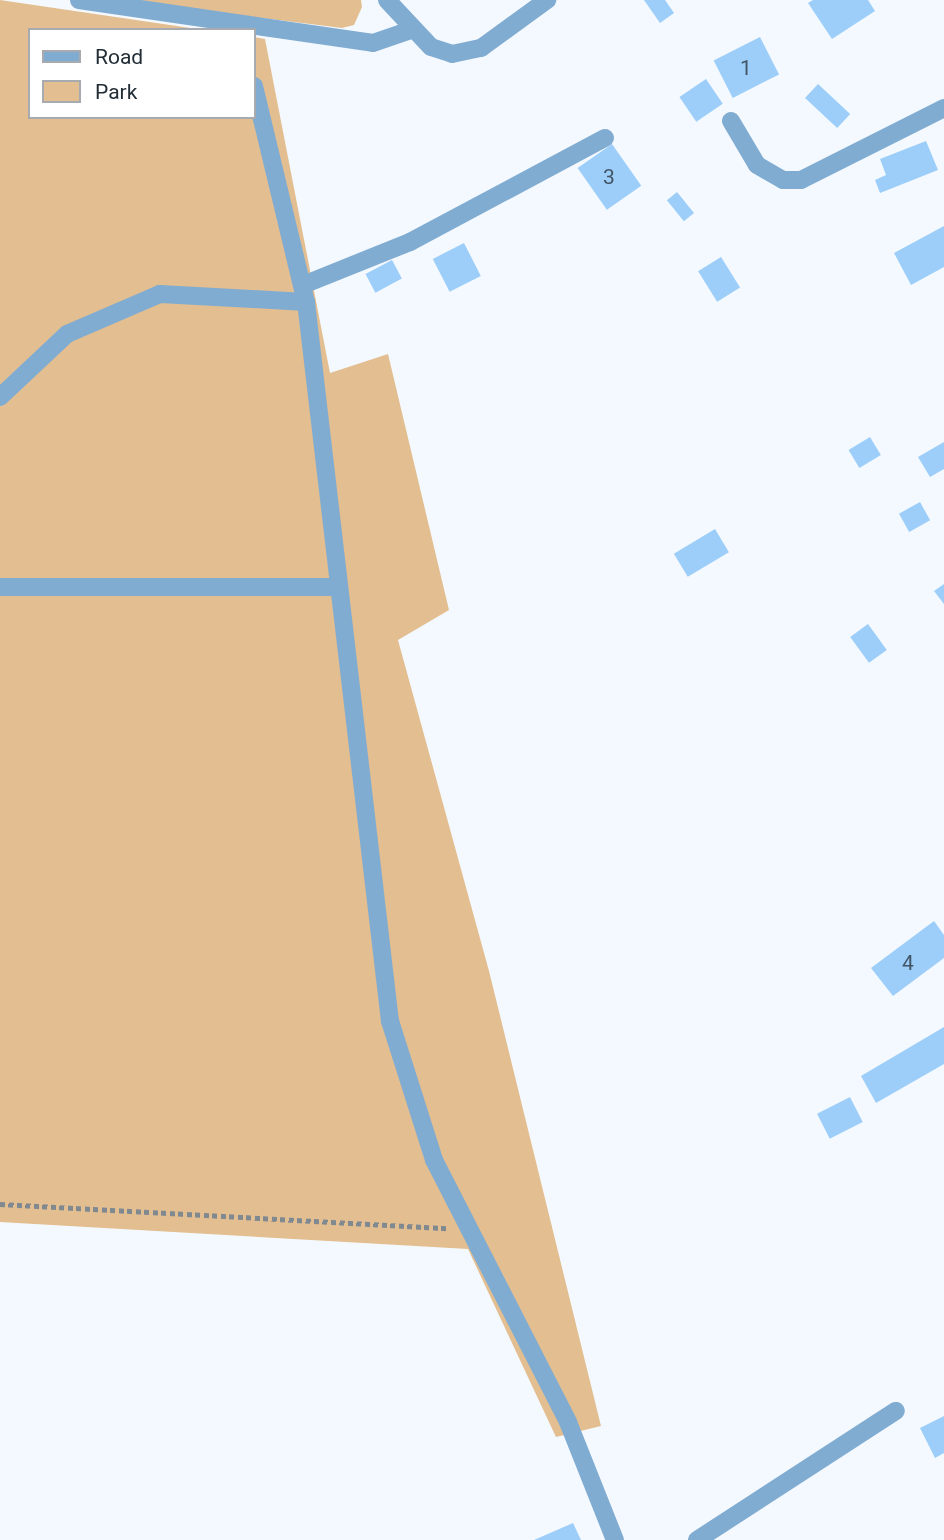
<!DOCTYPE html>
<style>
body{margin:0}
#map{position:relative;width:944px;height:1540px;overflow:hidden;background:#f3f9fe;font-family:Roboto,sans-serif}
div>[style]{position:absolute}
.green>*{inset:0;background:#e3be90}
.building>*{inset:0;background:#9dcef9;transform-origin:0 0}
.path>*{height:4.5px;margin-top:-2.25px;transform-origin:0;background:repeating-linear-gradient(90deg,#808990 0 5px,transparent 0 8.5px)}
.minor>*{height:18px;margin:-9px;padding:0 9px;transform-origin:9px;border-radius:9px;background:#81acd2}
span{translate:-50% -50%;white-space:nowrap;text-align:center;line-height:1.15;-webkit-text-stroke:7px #fff;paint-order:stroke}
.number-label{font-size:21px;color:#415567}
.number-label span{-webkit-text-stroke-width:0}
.legend{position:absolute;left:28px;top:28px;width:228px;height:91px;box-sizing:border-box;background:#fff;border:2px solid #a7abaf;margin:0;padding:9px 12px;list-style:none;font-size:21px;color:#222d36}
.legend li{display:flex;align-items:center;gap:14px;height:35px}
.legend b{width:35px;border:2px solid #a7abaf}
</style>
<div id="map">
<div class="green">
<i style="clip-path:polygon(0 0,204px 30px,30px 30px,30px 117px,254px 117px,254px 37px,265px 39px,330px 373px,388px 354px,449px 610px,398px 640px,489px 971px,601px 1426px,556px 1437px,468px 1249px,0 1222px)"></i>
<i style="clip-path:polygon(120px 0,361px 0,362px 7px,354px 25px,342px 28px)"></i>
</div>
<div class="building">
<i style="clip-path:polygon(644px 0,665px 0,674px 13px,660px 23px)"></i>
<i style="clip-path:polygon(813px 0,868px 0,875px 11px,832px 39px,808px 3px)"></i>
<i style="left:760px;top:37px;width:42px;height:52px;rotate:63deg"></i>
<i style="left:706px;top:79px;width:30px;height:32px;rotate:56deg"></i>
<i style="left:818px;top:84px;width:44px;height:19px;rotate:43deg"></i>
<i style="clip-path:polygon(926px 141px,938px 170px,880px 193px,875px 180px,886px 175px,880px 159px)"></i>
<i style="left:612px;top:144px;width:51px;height:42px;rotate:55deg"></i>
<i style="left:677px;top:192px;width:27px;height:13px;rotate:51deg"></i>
<i style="clip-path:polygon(944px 226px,944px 267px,911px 285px,894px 253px)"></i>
<i style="left:464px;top:243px;width:37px;height:35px;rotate:63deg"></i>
<i style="left:721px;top:257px;width:36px;height:27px;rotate:58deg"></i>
<i style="left:392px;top:260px;width:21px;height:30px;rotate:62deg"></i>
<i style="left:870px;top:437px;width:21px;height:25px;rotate:59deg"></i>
<i style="clip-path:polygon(944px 442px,944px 469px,930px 477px,918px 457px)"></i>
<i style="left:920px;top:502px;width:21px;height:24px;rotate:61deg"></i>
<i style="left:715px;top:529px;width:27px;height:48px;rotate:59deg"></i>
<i style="clip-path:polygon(944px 584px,944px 604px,934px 591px)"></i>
<i style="left:868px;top:624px;width:32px;height:22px;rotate:54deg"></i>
<i style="clip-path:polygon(934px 921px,944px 935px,944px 958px,893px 996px,871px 968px)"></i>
<i style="clip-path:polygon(944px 1027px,944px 1064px,876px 1103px,861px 1076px)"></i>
<i style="left:850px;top:1097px;width:28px;height:37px;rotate:63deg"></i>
<i style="clip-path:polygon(944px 1416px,944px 1453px,935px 1458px,920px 1428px)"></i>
<i style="clip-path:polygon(573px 1523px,581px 1540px,534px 1540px)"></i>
</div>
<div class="path">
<i style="left:0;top:1204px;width:448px;rotate:3.1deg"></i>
</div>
<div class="minor">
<i style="left:79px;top:0;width:297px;rotate:8.3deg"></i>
<i style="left:373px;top:43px;width:40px;rotate:-18.9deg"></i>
<i style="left:387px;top:0;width:64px;rotate:46.9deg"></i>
<i style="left:431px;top:47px;width:22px;rotate:18deg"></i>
<i style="left:452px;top:54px;width:30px;rotate:-12deg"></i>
<i style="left:481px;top:48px;width:82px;rotate:-36deg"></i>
<i style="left:254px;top:86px;width:222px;rotate:76.5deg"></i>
<i style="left:306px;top:302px;width:724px;rotate:83.34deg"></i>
<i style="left:390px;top:1021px;width:146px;rotate:72.4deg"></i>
<i style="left:434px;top:1160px;width:294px;rotate:62.9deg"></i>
<i style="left:568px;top:1422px;width:127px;rotate:68.3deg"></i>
<i style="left:731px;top:121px;width:51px;rotate:59.4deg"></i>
<i style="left:757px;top:165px;width:30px;rotate:30deg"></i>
<i style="left:783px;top:180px;width:18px"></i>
<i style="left:801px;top:180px;width:160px;rotate:-26.7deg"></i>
<i style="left:303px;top:285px;width:115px;rotate:-21.9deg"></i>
<i style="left:410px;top:242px;width:221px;rotate:-28.1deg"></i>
<i style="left:0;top:397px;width:92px;rotate:-43.2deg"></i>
<i style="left:67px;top:334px;width:101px;rotate:-23.3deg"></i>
<i style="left:160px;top:294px;width:146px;rotate:3.1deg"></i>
<i style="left:0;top:587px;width:335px"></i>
<i style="left:697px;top:1540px;width:237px;rotate:-33deg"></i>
</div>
<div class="number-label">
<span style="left:746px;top:68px">1</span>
<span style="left:609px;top:177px">3</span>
<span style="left:908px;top:963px">4</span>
</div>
<ul class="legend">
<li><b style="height:9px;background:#81acd2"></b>Road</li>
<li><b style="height:19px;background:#e3be90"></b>Park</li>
</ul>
</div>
